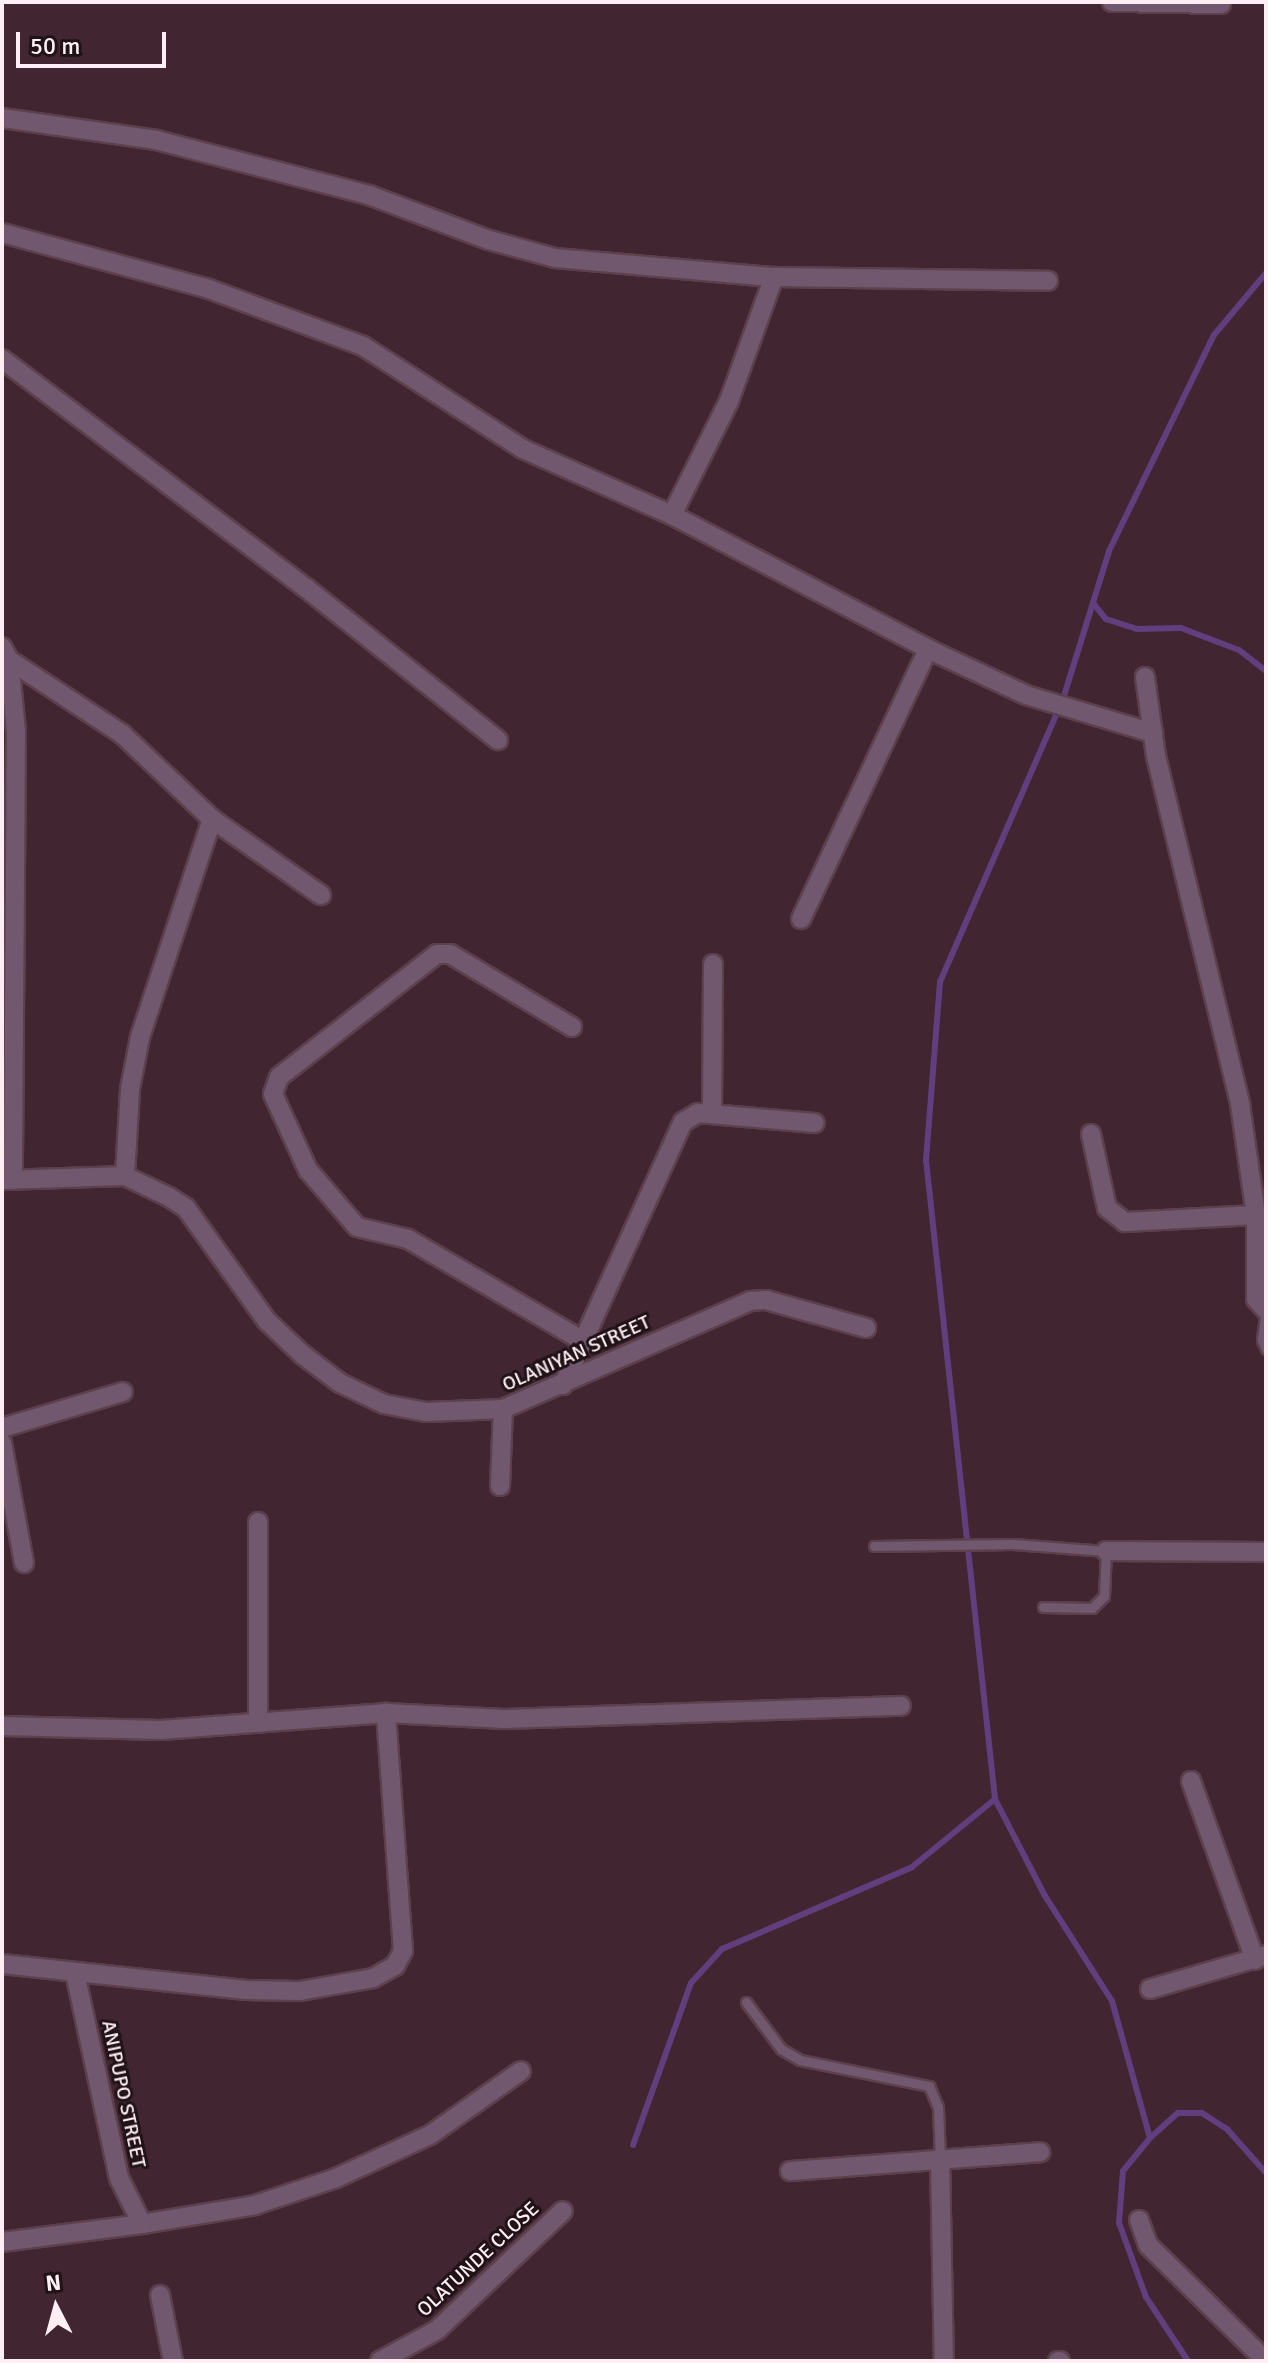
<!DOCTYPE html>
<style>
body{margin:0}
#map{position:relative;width:1268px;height:2363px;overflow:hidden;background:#412530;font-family:Signika,sans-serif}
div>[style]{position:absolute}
.stream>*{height:6px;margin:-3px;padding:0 3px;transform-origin:3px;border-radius:3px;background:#613e7d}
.roads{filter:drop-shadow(2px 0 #5c414c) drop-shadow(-2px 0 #5c414c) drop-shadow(0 2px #5c414c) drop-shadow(0 -2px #5c414c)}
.lane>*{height:9px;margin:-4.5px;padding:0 4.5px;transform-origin:4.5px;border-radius:4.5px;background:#72586e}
.street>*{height:18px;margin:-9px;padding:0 9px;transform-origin:9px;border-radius:9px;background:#72586e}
span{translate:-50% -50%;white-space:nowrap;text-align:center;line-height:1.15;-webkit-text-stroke:6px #201318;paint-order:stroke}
.street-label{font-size:20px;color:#ffeff5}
.frame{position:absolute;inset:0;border:4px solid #ffeff5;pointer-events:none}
.north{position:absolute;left:16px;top:2267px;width:80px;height:80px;-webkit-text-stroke:6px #201318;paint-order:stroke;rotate:354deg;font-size:22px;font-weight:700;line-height:32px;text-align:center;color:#ffeff5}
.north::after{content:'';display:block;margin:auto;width:28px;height:36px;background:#ffeff5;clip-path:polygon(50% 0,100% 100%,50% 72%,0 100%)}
.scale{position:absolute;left:16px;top:32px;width:150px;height:36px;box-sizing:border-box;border:4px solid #ffeff5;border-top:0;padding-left:10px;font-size:24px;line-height:28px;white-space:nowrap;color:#ffeff5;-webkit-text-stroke:6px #201318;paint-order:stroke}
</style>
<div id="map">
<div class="stream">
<i style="left:1093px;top:603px;width:21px;rotate:51deg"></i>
<i style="left:1106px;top:619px;width:33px;rotate:18deg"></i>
<i style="left:1137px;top:629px;width:44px;rotate:-1.3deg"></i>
<i style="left:1181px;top:628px;width:62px;rotate:20.8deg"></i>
<i style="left:1239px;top:650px;width:34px;rotate:38deg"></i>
<i style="left:1150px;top:2138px;width:38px;rotate:-42deg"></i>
<i style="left:1178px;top:2113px;width:24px"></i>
<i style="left:1202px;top:2113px;width:30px;rotate:33deg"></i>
<i style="left:1227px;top:2129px;width:59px;rotate:48.4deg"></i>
<i style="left:633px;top:2145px;width:172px;rotate:-70.3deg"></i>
<i style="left:691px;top:1983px;width:46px;rotate:-47.6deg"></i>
<i style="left:722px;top:1949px;width:207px;rotate:-23.3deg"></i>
<i style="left:912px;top:1867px;width:107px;rotate:-39.3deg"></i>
<i style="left:1188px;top:2361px;width:77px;rotate:-123.3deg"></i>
<i style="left:1146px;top:2297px;width:79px;rotate:-110deg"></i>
<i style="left:1119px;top:2223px;width:52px;rotate:-85.6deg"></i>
<i style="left:1123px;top:2171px;width:43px;rotate:-50.7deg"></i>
<i style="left:1150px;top:2138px;width:142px;rotate:-105.5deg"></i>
<i style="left:1112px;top:2001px;width:125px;rotate:-122.5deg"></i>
<i style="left:1045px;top:1896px;width:109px;rotate:-117.3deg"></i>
<i style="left:995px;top:1799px;width:643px;rotate:-96.16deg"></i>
<i style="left:926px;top:1160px;width:179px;rotate:-85.5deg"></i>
<i style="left:940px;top:982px;width:309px;rotate:-66.5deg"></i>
<i style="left:1063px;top:699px;width:155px;rotate:-72.7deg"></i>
<i style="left:1109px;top:551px;width:240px;rotate:-64.1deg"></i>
<i style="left:1214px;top:335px;width:81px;rotate:-50deg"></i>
</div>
<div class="roads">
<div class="lane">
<i style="left:1266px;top:1310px;width:30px;rotate:98deg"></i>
<i style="left:1262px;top:1340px;width:10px;rotate:66deg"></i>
<i style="left:874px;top:1546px;width:139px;rotate:-0.8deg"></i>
<i style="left:1013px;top:1544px;width:93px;rotate:4.3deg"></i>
<i style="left:1106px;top:1551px;width:45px;rotate:92.5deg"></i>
<i style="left:1104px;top:1596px;width:17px;rotate:135deg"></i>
<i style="left:1092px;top:1608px;width:49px;rotate:-178.8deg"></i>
<i style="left:746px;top:2002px;width:59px;rotate:53.3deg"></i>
<i style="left:781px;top:2049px;width:22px;rotate:30deg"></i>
<i style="left:800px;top:2060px;width:132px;rotate:11.4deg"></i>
<i style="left:929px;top:2086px;width:23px;rotate:67deg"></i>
<i style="left:938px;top:2107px;width:51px;rotate:87.8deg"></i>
</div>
<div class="street">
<i style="left:1112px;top:2px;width:109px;rotate:1.1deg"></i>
<i style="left:2px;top:118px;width:156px;rotate:8.1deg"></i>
<i style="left:156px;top:140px;width:220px;rotate:14.5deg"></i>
<i style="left:369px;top:195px;width:128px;rotate:20.6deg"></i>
<i style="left:489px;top:240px;width:68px;rotate:15.3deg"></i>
<i style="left:555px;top:258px;width:220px;rotate:5deg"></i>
<i style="left:774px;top:277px;width:274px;rotate:0.8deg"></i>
<i style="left:2px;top:233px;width:214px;rotate:15.1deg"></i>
<i style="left:209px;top:289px;width:164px;rotate:20.3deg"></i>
<i style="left:363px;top:346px;width:190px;rotate:32.8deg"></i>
<i style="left:523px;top:449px;width:163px;rotate:23.9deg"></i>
<i style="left:672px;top:515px;width:289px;rotate:27.6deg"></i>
<i style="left:928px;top:649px;width:108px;rotate:25.1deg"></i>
<i style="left:1026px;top:695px;width:133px;rotate:16.7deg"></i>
<i style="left:2px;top:359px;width:381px;rotate:37deg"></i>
<i style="left:306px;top:588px;width:245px;rotate:38.4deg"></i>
<i style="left:672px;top:515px;width:127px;rotate:-63.4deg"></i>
<i style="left:729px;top:401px;width:132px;rotate:-70.1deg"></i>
<i style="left:2px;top:647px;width:15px;rotate:62deg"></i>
<i style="left:9px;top:660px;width:71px;rotate:84.4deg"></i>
<i style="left:16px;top:731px;width:449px;rotate:90.4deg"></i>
<i style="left:9px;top:660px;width:135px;rotate:33.2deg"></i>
<i style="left:122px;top:734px;width:124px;rotate:43.4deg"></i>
<i style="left:212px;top:819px;width:133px;rotate:34.9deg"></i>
<i style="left:1145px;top:677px;width:80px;rotate:82.1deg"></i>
<i style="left:1156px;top:756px;width:358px;rotate:76.4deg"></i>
<i style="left:1240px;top:1104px;width:112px;rotate:81.8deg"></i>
<i style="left:1256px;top:1215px;width:84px;rotate:90deg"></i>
<i style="left:1256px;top:1299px;width:15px;rotate:48deg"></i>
<i style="left:801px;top:919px;width:298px;rotate:-64.8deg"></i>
<i style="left:572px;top:1027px;width:142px;rotate:-149.1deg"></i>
<i style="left:450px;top:954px;width:13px;rotate:180deg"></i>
<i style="left:437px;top:954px;width:200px;rotate:142.1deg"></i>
<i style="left:279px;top:1077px;width:18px;rotate:109deg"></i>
<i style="left:273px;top:1094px;width:84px;rotate:65.3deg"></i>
<i style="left:308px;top:1170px;width:75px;rotate:49.3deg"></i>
<i style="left:357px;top:1227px;width:52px;rotate:13.2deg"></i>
<i style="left:408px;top:1239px;width:199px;rotate:30.2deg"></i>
<i style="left:712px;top:1113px;width:149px;rotate:-89.6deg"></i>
<i style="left:1091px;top:1134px;width:76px;rotate:77.8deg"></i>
<i style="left:1107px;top:1208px;width:23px;rotate:38deg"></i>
<i style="left:1125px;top:1222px;width:131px;rotate:-3.1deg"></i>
<i style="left:125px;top:1176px;width:87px;rotate:-86.7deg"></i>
<i style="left:130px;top:1089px;width:53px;rotate:-79.1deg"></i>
<i style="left:140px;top:1037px;width:230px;rotate:-71.7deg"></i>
<i style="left:2px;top:1180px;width:123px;rotate:-1.9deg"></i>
<i style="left:125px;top:1176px;width:49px;rotate:25.5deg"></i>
<i style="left:169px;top:1197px;width:20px;rotate:33deg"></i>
<i style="left:186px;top:1208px;width:139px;rotate:54.4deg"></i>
<i style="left:267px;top:1321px;width:50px;rotate:43.4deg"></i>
<i style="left:303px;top:1355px;width:46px;rotate:37.1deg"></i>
<i style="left:340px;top:1383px;width:49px;rotate:25.5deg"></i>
<i style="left:384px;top:1404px;width:43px;rotate:10.8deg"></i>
<i style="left:426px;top:1412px;width:77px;rotate:-2.2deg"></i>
<i style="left:503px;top:1409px;width:270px;rotate:-23.6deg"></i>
<i style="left:750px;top:1301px;width:16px;rotate:-4deg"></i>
<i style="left:766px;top:1300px;width:104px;rotate:15.6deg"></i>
<i style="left:563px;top:1385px;width:289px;rotate:-65.5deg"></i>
<i style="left:683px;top:1122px;width:17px;rotate:-31deg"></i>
<i style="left:698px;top:1113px;width:117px;rotate:4.9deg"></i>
<i style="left:2px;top:1428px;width:126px;rotate:-16.6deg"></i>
<i style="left:2px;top:1443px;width:122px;rotate:79.6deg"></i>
<i style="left:500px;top:1486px;width:77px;rotate:-87.8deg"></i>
<i style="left:1106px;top:1551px;width:160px;rotate:0.4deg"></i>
<i style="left:258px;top:1723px;width:201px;rotate:-90deg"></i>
<i style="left:2px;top:1726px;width:159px;rotate:1.4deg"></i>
<i style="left:161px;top:1730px;width:226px;rotate:-4.3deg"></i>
<i style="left:386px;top:1713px;width:119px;rotate:2.9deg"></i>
<i style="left:505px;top:1719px;width:396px;rotate:-1.9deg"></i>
<i style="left:1191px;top:1781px;width:190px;rotate:70.3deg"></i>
<i style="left:2px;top:1964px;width:243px;rotate:6.1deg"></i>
<i style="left:244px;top:1990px;width:56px;rotate:1deg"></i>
<i style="left:300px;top:1991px;width:74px;rotate:-10.1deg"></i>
<i style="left:373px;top:1978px;width:25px;rotate:-29deg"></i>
<i style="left:395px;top:1966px;width:17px;rotate:-62deg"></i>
<i style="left:403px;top:1951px;width:239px;rotate:-94.1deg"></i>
<i style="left:1150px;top:1989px;width:121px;rotate:-16.3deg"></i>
<i style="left:940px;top:2158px;width:203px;rotate:88.9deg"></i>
<i style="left:790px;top:2171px;width:251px;rotate:-4.3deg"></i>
<i style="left:1139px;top:2220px;width:27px;rotate:70deg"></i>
<i style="left:1148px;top:2245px;width:165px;rotate:44.5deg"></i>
<i style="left:142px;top:2224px;width:115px;rotate:-9.5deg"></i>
<i style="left:255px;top:2205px;width:85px;rotate:-18.4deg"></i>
<i style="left:336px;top:2178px;width:103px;rotate:-24.6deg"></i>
<i style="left:430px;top:2135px;width:111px;rotate:-35.1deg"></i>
<i style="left:2px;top:2242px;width:141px;rotate:-7.3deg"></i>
<i style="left:142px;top:2224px;width:51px;rotate:-116.6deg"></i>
<i style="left:119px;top:2178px;width:210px;rotate:-102.1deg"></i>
<i style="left:160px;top:2295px;width:67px;rotate:78.9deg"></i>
<i style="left:380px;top:2361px;width:65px;rotate:-28.5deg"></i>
<i style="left:437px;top:2330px;width:173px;rotate:-43.4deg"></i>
<i style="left:1058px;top:2361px;width:2px"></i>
</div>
</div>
<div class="street-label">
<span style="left:576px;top:1353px;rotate:-24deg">OLANIYAN STREET</span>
<span style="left:124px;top:2094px;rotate:78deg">ANIPUPO STREET</span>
<span style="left:478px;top:2259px;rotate:-43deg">OLATUNDE CLOSE</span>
</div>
<div class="frame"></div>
<div class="north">N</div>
<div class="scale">50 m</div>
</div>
